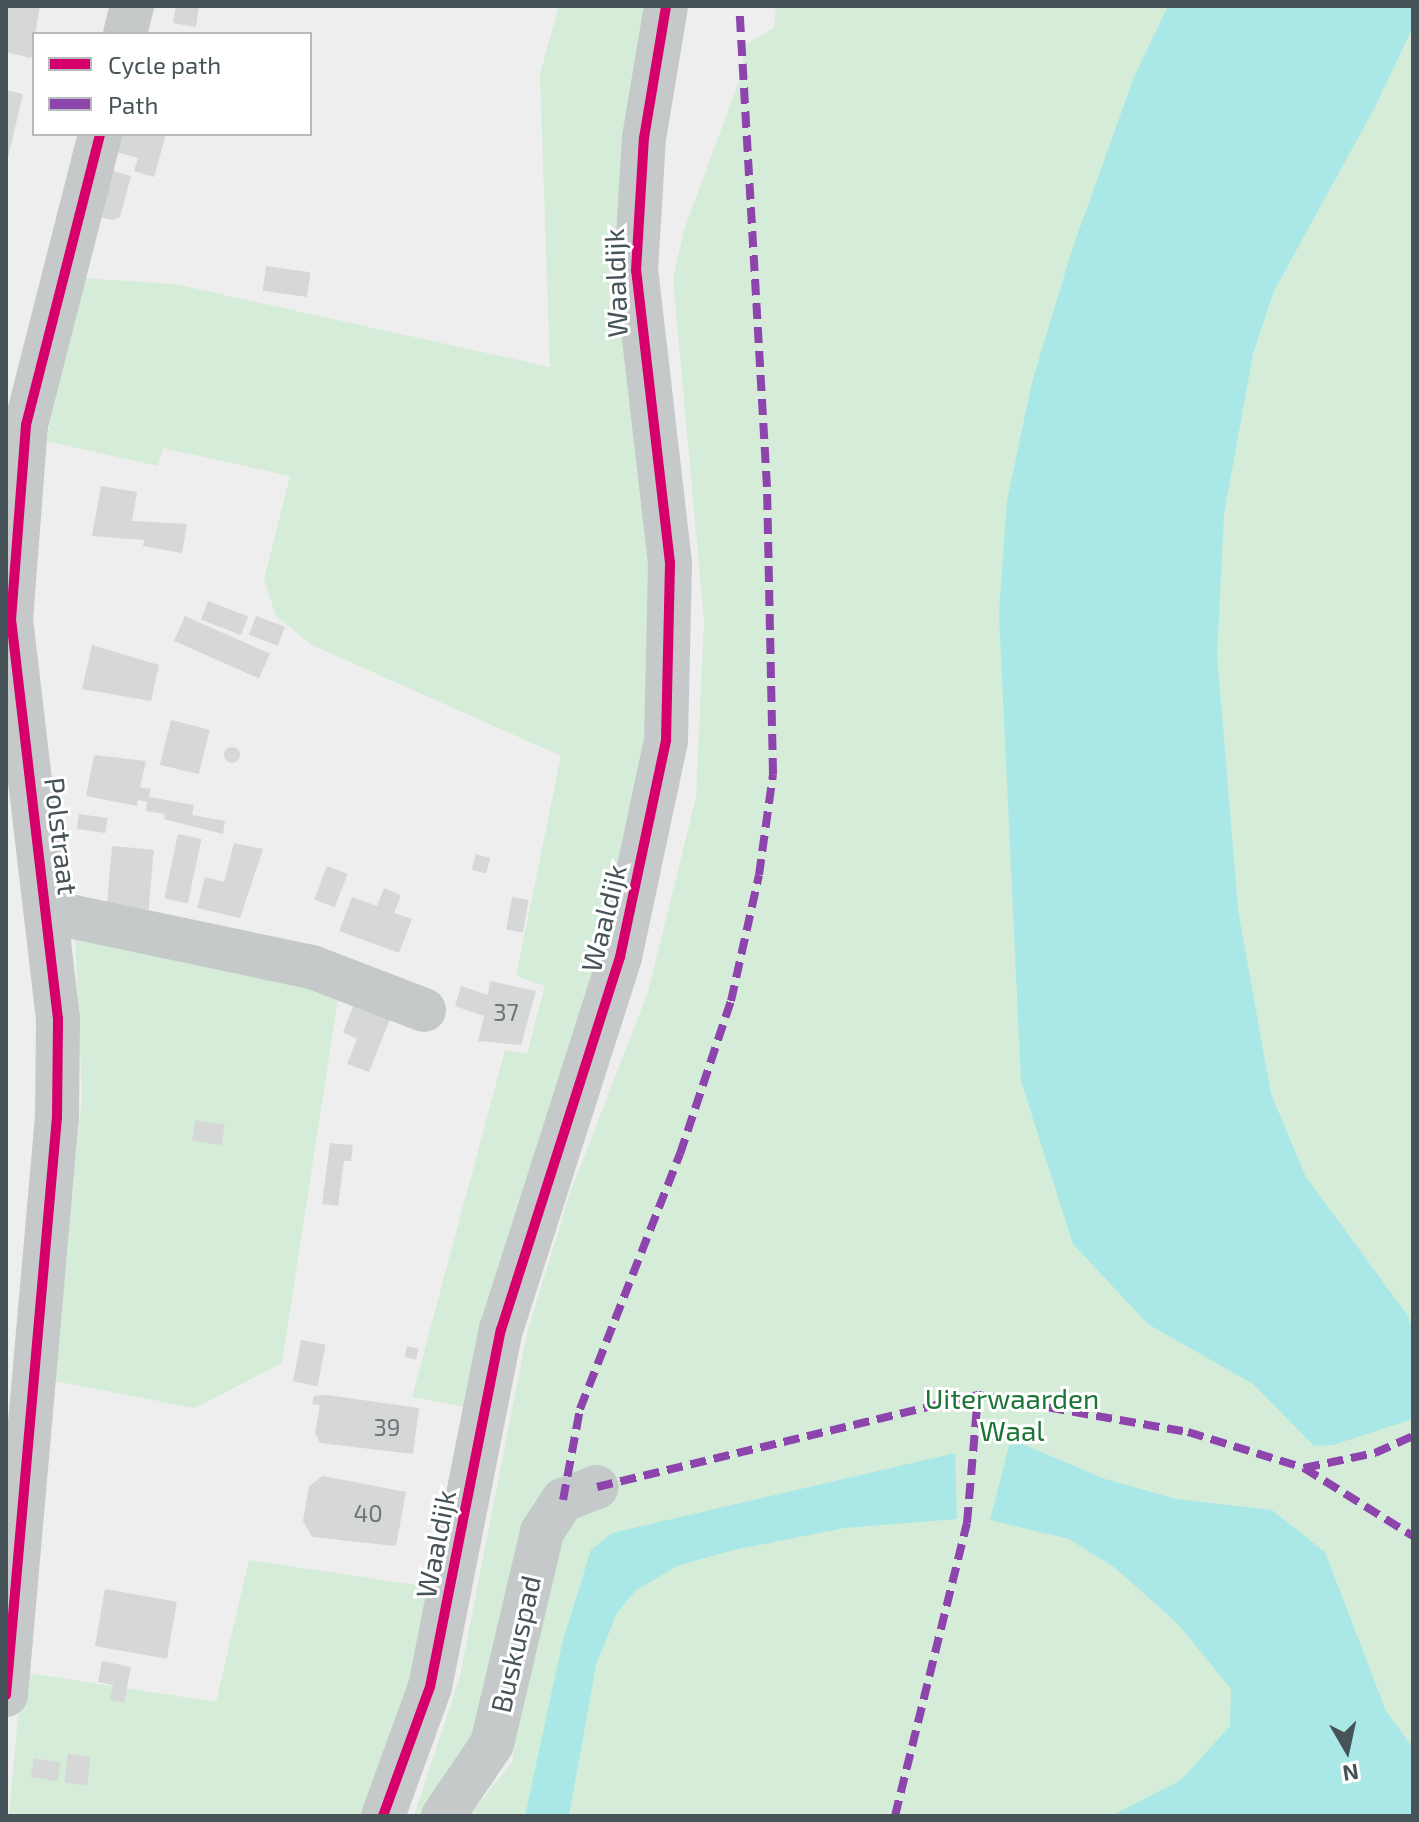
<!DOCTYPE html>
<style>
body{margin:0}
#map{position:relative;width:1419px;height:1822px;overflow:hidden;background:#efeeee;font-family:"Exo 2",sans-serif}
div>[style]{position:absolute}
.green>*{inset:0;background:#d4ecd8}
.water>*{inset:0;background:#aae8e8}
.building>*{inset:0;background:#d6d7d7;transform-origin:0 0}
.round{border-radius:50%}
.minor>*{height:44px;margin:-22px;padding:0 22px;transform-origin:22px;border-radius:22px;background:#c5c9ca}
.quiet>*{height:8px;margin-top:-4px;transform-origin:0;background:repeating-linear-gradient(90deg,#8e44ad 0 16px,transparent 0 24px)}
.cycleway>*{height:10px;margin:-5px;padding:0 5px;transform-origin:5px;border-radius:5px;background:#d6006c}
span{translate:-50% -50%;white-space:nowrap;text-align:center;line-height:1.15;-webkit-text-stroke:6px #fff;paint-order:stroke}
.number-label{font-size:24px;color:#6b7679}
.number-label span{-webkit-text-stroke-width:0}
.street-label{font-size:28px;color:#465459}
.park-label{font-size:28px;color:#1c7537}
.frame{position:absolute;inset:0;border:8px solid #465459;pointer-events:none}
.legend{position:absolute;left:32px;top:32px;width:280px;height:104px;box-sizing:border-box;background:#fff;border:2px solid #b5bbbd;margin:0;padding:10px 14px;list-style:none;font-size:24px;color:#465459}
.legend li{display:flex;align-items:center;gap:16px;height:40px}
.legend b{width:40px;border:2px solid #b5bbbd}
.north{position:absolute;left:1307px;top:1710px;width:80px;height:80px;-webkit-text-stroke:6px #fff;paint-order:stroke;rotate:171deg;font-size:22px;font-weight:700;line-height:32px;text-align:center;color:#465459}
.north::after{content:'';display:block;margin:auto;width:28px;height:36px;background:#465459;clip-path:polygon(50% 0,100% 100%,50% 72%,0 100%)}
</style>
<div id="map">
<div class="green">
<i style="clip-path:polygon(559px 6px,656px 6px,656px 751px,475px 1409px,412px 1397px,505px 1050px,527px 1054px,545px 986px,516px 976px,561px 756px,312px 645px,276px 616px,264px 579px,290px 476px,163px 448px,158px 466px,46px 441px,82px 278px,175px 284px,550px 367px,540px 74px)"></i>
<i style="clip-path:polygon(776px 6px,1413px 6px,1413px 1816px,469px 1816px,513px 1761px,523px 1632px,431px 1816px,414px 1816px,460px 1676px,527px 1333px,570px 1193px,648px 992px,696px 797px,704px 620px,673px 279px,684px 230px,742px 73px,744px 45px,774px 28px)"></i>
<i style="clip-path:polygon(75px 936px,339px 992px,282px 1363px,195px 1408px,55px 1381px,82px 1094px)"></i>
<i style="clip-path:polygon(249px 1560px,442px 1589px,374px 1816px,9px 1816px,22px 1672px,216px 1702px)"></i>
</div>
<div class="water">
<i style="clip-path:polygon(1168px 6px,1413px 6px,1413px 27px,1375px 107px,1274px 291px,1253px 354px,1224px 514px,1217px 656px,1224px 737px,1238px 910px,1271px 1094px,1306px 1177px,1408px 1316px,1413px 1332px,1413px 1419px,1333px 1445px,1314px 1446px,1253px 1384px,1148px 1324px,1073px 1244px,1021px 1081px,999px 613px,1007px 501px,1032px 382px,1073px 247px,1134px 77px)"></i>
<i style="clip-path:polygon(1022px 1444px,1105px 1479px,1176px 1499px,1272px 1510px,1325px 1552px,1386px 1711px,1413px 1748px,1413px 1816px,1111px 1816px,1181px 1780px,1230px 1726px,1231px 1689px,1177px 1623px,1114px 1567px,1069px 1539px,990px 1520px,1009px 1445px)"></i>
<i style="clip-path:polygon(955px 1453px,957px 1519px,845px 1528px,733px 1550px,677px 1566px,635px 1591px,617px 1613px,596px 1665px,569px 1816px,525px 1816px,563px 1640px,591px 1550px,612px 1533px)"></i>
</div>
<div class="building">
<i style="clip-path:polygon(6px 6px,40px 6px,31px 58px,6px 52px)"></i>
<i style="clip-path:polygon(176px 6px,199px 6px,196px 27px,173px 23px)"></i>
<i style="clip-path:polygon(6px 90px,23px 94px,7px 162px,6px 162px)"></i>
<i style="clip-path:polygon(118px 134px,166px 134px,154px 177px,134px 171px,138px 158px,113px 151px)"></i>
<i style="clip-path:polygon(107px 169px,131px 176px,120px 217px,112px 220px,99px 217px)"></i>
<i style="left:266px;top:266px;width:45px;height:25px;rotate:8deg"></i>
<i style="clip-path:polygon(101px 486px,137px 492px,132px 521px,187px 524px,182px 553px,143px 546px,144px 540px,92px 536px)"></i>
<i style="left:208px;top:601px;width:43px;height:20px;rotate:21deg"></i>
<i style="left:185px;top:616px;width:93px;height:27px;rotate:24deg"></i>
<i style="left:256px;top:616px;width:31px;height:20px;rotate:21deg"></i>
<i style="clip-path:polygon(92px 645px,159px 665px,151px 701px,82px 689px)"></i>
<i style="left:171px;top:720px;width:40px;height:46px;rotate:14deg"></i>
<i class="round" style="left:224px;top:747px;width:16px;height:16px"></i>
<i style="clip-path:polygon(94px 755px,146px 761px,140px 787px,151px 789px,149px 797px,194px 805px,192px 815px,225px 821px,223px 834px,164px 819px,165px 814px,146px 811px,147px 802px,138px 800px,137px 806px,86px 796px)"></i>
<i style="left:79px;top:814px;width:29px;height:15px;rotate:8deg"></i>
<i style="left:178px;top:834px;width:24px;height:66px;rotate:12deg"></i>
<i style="clip-path:polygon(234px 843px,263px 849px,240px 918px,197px 908px,205px 877px,224px 882px)"></i>
<i style="left:112px;top:846px;width:42px;height:60px;rotate:5deg"></i>
<i style="left:476px;top:854px;width:15px;height:16px;rotate:16deg"></i>
<i style="left:327px;top:866px;width:22px;height:36px;rotate:21deg"></i>
<i style="clip-path:polygon(384px 888px,401px 895px,394px 913px,412px 919px,399px 953px,339px 931px,352px 897px,377px 906px)"></i>
<i style="left:512px;top:897px;width:17px;height:33px;rotate:10deg"></i>
<i style="clip-path:polygon(490px 981px,536px 991px,521px 1045px,478px 1041px,484px 1016px,455px 1006px,461px 986px,488px 995px)"></i>
<i style="clip-path:polygon(354px 1004px,390px 1019px,369px 1072px,347px 1064px,357px 1039px,343px 1032px)"></i>
<i style="left:195px;top:1120px;width:30px;height:21px;rotate:8deg"></i>
<i style="clip-path:polygon(330px 1143px,353px 1145px,351px 1161px,344px 1161px,338px 1206px,322px 1204px)"></i>
<i style="left:301px;top:1340px;width:25px;height:42px;rotate:11deg"></i>
<i style="left:407px;top:1346px;width:12px;height:11px;rotate:14deg"></i>
<i style="clip-path:polygon(327px 1395px,419px 1408px,413px 1454px,320px 1443px,315px 1433px,320px 1405px,312px 1404px,314px 1396px)"></i>
<i style="clip-path:polygon(323px 1476px,406px 1492px,396px 1546px,312px 1537px,303px 1521px,309px 1486px)"></i>
<i style="left:105px;top:1589px;width:73px;height:58px;rotate:10deg"></i>
<i style="clip-path:polygon(102px 1661px,131px 1667px,124px 1703px,110px 1700px,113px 1685px,98px 1682px)"></i>
<i style="left:68px;top:1754px;width:23px;height:29px;rotate:7deg"></i>
<i style="left:34px;top:1758px;width:27px;height:19px;rotate:10deg"></i>
</div>
<div class="minor">
<i style="left:125px;top:34px;width:29px;rotate:-76deg"></i>
<i style="left:49px;top:920px;width:25px;rotate:-7deg"></i>
<i style="left:74px;top:917px;width:243px;rotate:11.9deg"></i>
<i style="left:312px;top:967px;width:120px;rotate:21deg"></i>
<i style="left:6px;top:1695px;width:580px;rotate:-84.96deg"></i>
<i style="left:57px;top:1117px;width:98px;rotate:-89.4deg"></i>
<i style="left:58px;top:1019px;width:402px;rotate:-96.7deg"></i>
<i style="left:11px;top:620px;width:196px;rotate:-85.6deg"></i>
<i style="left:26px;top:425px;width:300px;rotate:-75.7deg"></i>
<i style="left:383px;top:1816px;width:137px;rotate:-70deg"></i>
<i style="left:430px;top:1687px;width:364px;rotate:-78.8deg"></i>
<i style="left:501px;top:1330px;width:392px;rotate:-72.3deg"></i>
<i style="left:620px;top:957px;width:222px;rotate:-78deg"></i>
<i style="left:666px;top:740px;width:177px;rotate:-88.7deg"></i>
<i style="left:670px;top:563px;width:294px;rotate:-96.6deg"></i>
<i style="left:636px;top:271px;width:133px;rotate:-86.6deg"></i>
<i style="left:644px;top:138px;width:134px;rotate:-80.5deg"></i>
<i style="left:443px;top:1816px;width:87px;rotate:-55.8deg"></i>
<i style="left:492px;top:1744px;width:218px;rotate:-76.7deg"></i>
<i style="left:542px;top:1532px;width:38px;rotate:-57deg"></i>
<i style="left:563px;top:1500px;width:36px;rotate:-21deg"></i>
</div>
<div class="quiet">
<i style="left:1304px;top:1468px;width:128px;rotate:32deg"></i>
<i style="left:597px;top:1487px;width:392px;rotate:-13.6deg"></i>
<i style="left:978px;top:1395px;width:213px;rotate:10deg"></i>
<i style="left:1188px;top:1432px;width:121px;rotate:17.2deg"></i>
<i style="left:1304px;top:1468px;width:73px;rotate:-11.9deg"></i>
<i style="left:1375px;top:1453px;width:42px;rotate:-24.1deg"></i>
<i style="left:563px;top:1500px;width:93px;rotate:-79.4deg"></i>
<i style="left:580px;top:1409px;width:274px;rotate:-68.6deg"></i>
<i style="left:680px;top:1154px;width:161px;rotate:-71.6deg"></i>
<i style="left:731px;top:1001px;width:129px;rotate:-77.5deg"></i>
<i style="left:759px;top:875px;width:102px;rotate:-82.1deg"></i>
<i style="left:773px;top:774px;width:287px;rotate:-91.2deg"></i>
<i style="left:767px;top:487px;width:482px;rotate:-93.3deg"></i>
<i style="left:895px;top:1816px;width:302px;rotate:-76.2deg"></i>
<i style="left:967px;top:1523px;width:128px;rotate:-85.1deg"></i>
</div>
<div class="cycleway">
<i style="left:6px;top:1695px;width:580px;rotate:-84.96deg"></i>
<i style="left:57px;top:1117px;width:98px;rotate:-89.4deg"></i>
<i style="left:58px;top:1019px;width:402px;rotate:-96.7deg"></i>
<i style="left:11px;top:620px;width:196px;rotate:-85.6deg"></i>
<i style="left:26px;top:425px;width:300px;rotate:-75.7deg"></i>
<i style="left:383px;top:1816px;width:137px;rotate:-70deg"></i>
<i style="left:430px;top:1687px;width:364px;rotate:-78.8deg"></i>
<i style="left:501px;top:1330px;width:392px;rotate:-72.3deg"></i>
<i style="left:620px;top:957px;width:222px;rotate:-78deg"></i>
<i style="left:666px;top:740px;width:177px;rotate:-88.7deg"></i>
<i style="left:670px;top:563px;width:294px;rotate:-96.6deg"></i>
<i style="left:636px;top:271px;width:133px;rotate:-86.6deg"></i>
<i style="left:644px;top:138px;width:134px;rotate:-80.5deg"></i>
</div>
<div class="number-label">
<span style="left:506px;top:1012px">37</span>
<span style="left:387px;top:1427px">39</span>
<span style="left:368px;top:1513px">40</span>
</div>
<div class="street-label">
<span style="left:615px;top:283px;rotate:-92deg">Waaldijk</span>
<span style="left:62px;top:836px;rotate:83deg">Polstraat</span>
<span style="left:603px;top:918px;rotate:-76deg">Waaldijk</span>
<span style="left:435px;top:1544px;rotate:-79deg">Waaldijk</span>
<span style="left:515px;top:1644px;rotate:-77deg">Buskuspad</span>
</div>
<div class="park-label">
<span style="left:1012px;top:1414px">Uiterwaarden<br>Waal</span>
</div>
<div class="frame"></div>
<ul class="legend">
<li><b style="height:10px;background:#d6006c"></b>Cycle path</li>
<li><b style="height:10px;background:#8e44ad"></b>Path</li>
</ul>
<div class="north">N</div>
</div>
